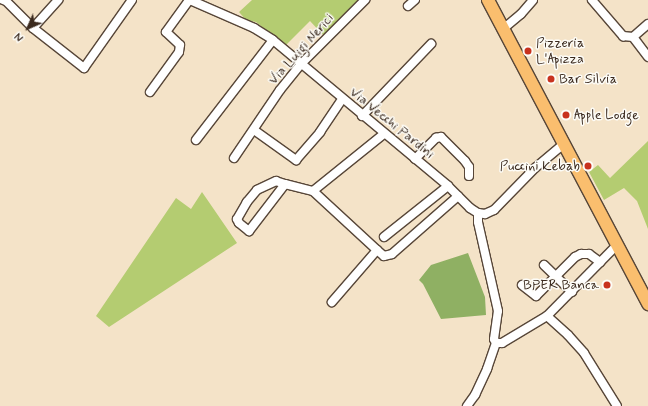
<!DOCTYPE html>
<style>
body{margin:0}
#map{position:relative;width:648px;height:406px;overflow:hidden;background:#f4e3c8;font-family:Mynerve,sans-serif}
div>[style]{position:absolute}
.green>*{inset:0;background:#b4cc71}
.forest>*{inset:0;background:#8fb063}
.roads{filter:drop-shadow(1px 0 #574638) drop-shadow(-1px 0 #574638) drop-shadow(0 1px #574638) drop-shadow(0 -1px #574638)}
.street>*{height:8px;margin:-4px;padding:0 4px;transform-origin:4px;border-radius:4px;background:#fff}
.primary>*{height:12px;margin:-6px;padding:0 6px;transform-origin:6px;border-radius:6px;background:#fabe6e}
.dots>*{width:11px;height:11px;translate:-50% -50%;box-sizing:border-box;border:2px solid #fdfcf7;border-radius:50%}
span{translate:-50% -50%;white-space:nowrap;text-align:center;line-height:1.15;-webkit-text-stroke:3px #fdfcf7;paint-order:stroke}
.poi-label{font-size:14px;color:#3b2a1e}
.left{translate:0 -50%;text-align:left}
.right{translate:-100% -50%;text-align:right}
.street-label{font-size:14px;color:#3b2a1e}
.north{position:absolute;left:8px;top:8px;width:40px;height:40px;-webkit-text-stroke:3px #fdfcf7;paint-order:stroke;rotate:225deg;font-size:11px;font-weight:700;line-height:16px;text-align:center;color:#3b2a1e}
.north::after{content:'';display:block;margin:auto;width:14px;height:18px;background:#3b2a1e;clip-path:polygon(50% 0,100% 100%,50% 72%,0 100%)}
</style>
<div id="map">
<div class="green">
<i style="clip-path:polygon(252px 0,358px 0,324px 36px,310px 21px,285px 46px,256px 22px,246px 20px,239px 12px)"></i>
<i style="clip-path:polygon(648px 141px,648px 229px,637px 201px,624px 188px,604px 200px,589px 172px,598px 165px,610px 178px)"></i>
<i style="clip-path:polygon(202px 192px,237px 243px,109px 327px,96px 316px,176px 198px,191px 209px)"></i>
</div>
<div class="forest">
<i style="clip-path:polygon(468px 253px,485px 297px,486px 315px,441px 319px,423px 284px,419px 280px,431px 265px)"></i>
</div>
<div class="roads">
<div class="street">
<i style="left:3px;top:0;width:3px;rotate:18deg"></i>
<i style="left:6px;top:1px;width:38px;rotate:45deg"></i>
<i style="left:33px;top:28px;width:65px;rotate:38.1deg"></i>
<i style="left:84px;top:68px;width:83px;rotate:-54.8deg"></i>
<i style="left:190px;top:0;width:70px;rotate:23.6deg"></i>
<i style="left:254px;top:28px;width:22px;rotate:32deg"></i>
<i style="left:273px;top:40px;width:228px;rotate:39.8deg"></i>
<i style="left:448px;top:186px;width:31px;rotate:45deg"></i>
<i style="left:470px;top:208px;width:9px;rotate:32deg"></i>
<i style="left:478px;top:213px;width:7px;rotate:8deg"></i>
<i style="left:485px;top:214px;width:10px;rotate:-24deg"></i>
<i style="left:494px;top:210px;width:59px;rotate:-45.7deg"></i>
<i style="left:535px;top:168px;width:38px;rotate:-40deg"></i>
<i style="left:592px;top:0;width:48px;rotate:49.3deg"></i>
<i style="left:623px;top:36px;width:10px;rotate:6deg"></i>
<i style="left:633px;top:37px;width:20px;rotate:-41deg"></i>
<i style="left:408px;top:6px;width:9px;rotate:-41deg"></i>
<i style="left:33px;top:28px;width:38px;rotate:-48deg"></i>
<i style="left:503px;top:29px;width:23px;rotate:-40deg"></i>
<i style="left:521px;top:14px;width:18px;rotate:-49deg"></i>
<i style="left:633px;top:37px;width:25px;rotate:53deg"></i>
<i style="left:150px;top:92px;width:49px;rotate:-54.1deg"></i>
<i style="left:179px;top:52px;width:7px;rotate:-82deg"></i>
<i style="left:180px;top:45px;width:19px;rotate:-137deg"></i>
<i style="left:166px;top:32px;width:39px;rotate:-54deg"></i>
<i style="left:362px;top:116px;width:100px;rotate:-46.2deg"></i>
<i style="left:254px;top:130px;width:52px;rotate:35.5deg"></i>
<i style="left:296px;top:160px;width:37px;rotate:-49deg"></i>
<i style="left:320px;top:132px;width:40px;rotate:-56deg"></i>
<i style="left:196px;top:140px;width:126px;rotate:-52.4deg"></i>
<i style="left:234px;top:158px;width:82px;rotate:-55.9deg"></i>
<i style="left:280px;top:90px;width:33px;rotate:-51deg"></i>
<i style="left:301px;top:64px;width:91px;rotate:-45deg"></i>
<i style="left:415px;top:159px;width:30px;rotate:-45deg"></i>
<i style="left:436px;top:138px;width:5px;rotate:-11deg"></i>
<i style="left:441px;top:137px;width:34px;rotate:45deg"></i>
<i style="left:465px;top:161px;width:7px;rotate:56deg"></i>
<i style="left:469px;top:167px;width:9px;rotate:90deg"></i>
<i style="left:285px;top:184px;width:9px;rotate:-162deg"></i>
<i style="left:276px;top:181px;width:21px;rotate:155deg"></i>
<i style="left:257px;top:190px;width:16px;rotate:130deg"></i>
<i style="left:247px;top:202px;width:20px;rotate:120deg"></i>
<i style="left:237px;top:219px;width:4px;rotate:63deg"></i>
<i style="left:239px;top:223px;width:13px;rotate:39deg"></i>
<i style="left:249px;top:231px;width:59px;rotate:-52.5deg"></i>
<i style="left:285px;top:184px;width:29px;rotate:14deg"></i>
<i style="left:313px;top:191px;width:91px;rotate:-38.8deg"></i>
<i style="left:313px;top:191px;width:87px;rotate:42.7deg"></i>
<i style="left:377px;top:250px;width:69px;rotate:130.9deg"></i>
<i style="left:384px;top:237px;width:82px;rotate:-38.6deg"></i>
<i style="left:377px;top:250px;width:9px;rotate:41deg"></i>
<i style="left:384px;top:256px;width:8px;rotate:-14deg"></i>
<i style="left:392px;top:254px;width:88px;rotate:-41.3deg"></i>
<i style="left:544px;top:265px;width:39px;rotate:44deg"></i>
<i style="left:522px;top:285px;width:18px;rotate:38deg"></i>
<i style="left:536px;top:296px;width:55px;rotate:-45deg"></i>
<i style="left:575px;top:257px;width:7px;rotate:-27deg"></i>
<i style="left:581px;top:254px;width:8px"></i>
<i style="left:589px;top:254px;width:14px;rotate:36deg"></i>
<i style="left:547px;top:316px;width:28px;rotate:42deg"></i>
<i style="left:568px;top:335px;width:24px;rotate:48deg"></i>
<i style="left:584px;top:353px;width:62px;rotate:58.1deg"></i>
<i style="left:496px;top:343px;width:6px"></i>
<i style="left:502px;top:343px;width:52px;rotate:-31deg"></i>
<i style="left:547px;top:316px;width:100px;rotate:-45.4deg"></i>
<i style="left:467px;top:406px;width:14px;rotate:-54deg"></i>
<i style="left:475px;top:395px;width:29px;rotate:-65deg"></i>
<i style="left:487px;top:369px;width:28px;rotate:-71deg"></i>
<i style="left:496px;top:343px;width:4px;rotate:-117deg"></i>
<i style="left:494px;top:339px;width:28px;rotate:-82deg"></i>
<i style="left:498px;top:311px;width:91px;rotate:-102.7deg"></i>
<i style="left:478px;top:222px;width:9px;rotate:-90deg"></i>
</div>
<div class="primary">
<i style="left:488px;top:0;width:344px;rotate:62.2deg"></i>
</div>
</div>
<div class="dots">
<i style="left:528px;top:51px;background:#c8321e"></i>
<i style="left:551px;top:79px;background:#c8321e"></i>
<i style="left:566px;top:115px;background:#c8321e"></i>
<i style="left:588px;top:166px;background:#c8321e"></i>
<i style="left:607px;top:285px;background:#c8321e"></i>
</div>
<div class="poi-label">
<span class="left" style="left:536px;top:51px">Pizzeria<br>L'Apizza</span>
<span class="left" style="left:559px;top:79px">Bar Silvia</span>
<span class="left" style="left:574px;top:115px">Apple Lodge</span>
<span class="right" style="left:580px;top:166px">Puccini Kebab</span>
<span class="right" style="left:599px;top:285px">BPER Banca</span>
</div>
<div class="street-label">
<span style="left:301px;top:49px;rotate:-48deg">Via Luigi Nerici</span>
<span style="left:392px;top:123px;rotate:39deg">Via Vecchi Pardini</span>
</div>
<div class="north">N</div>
</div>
